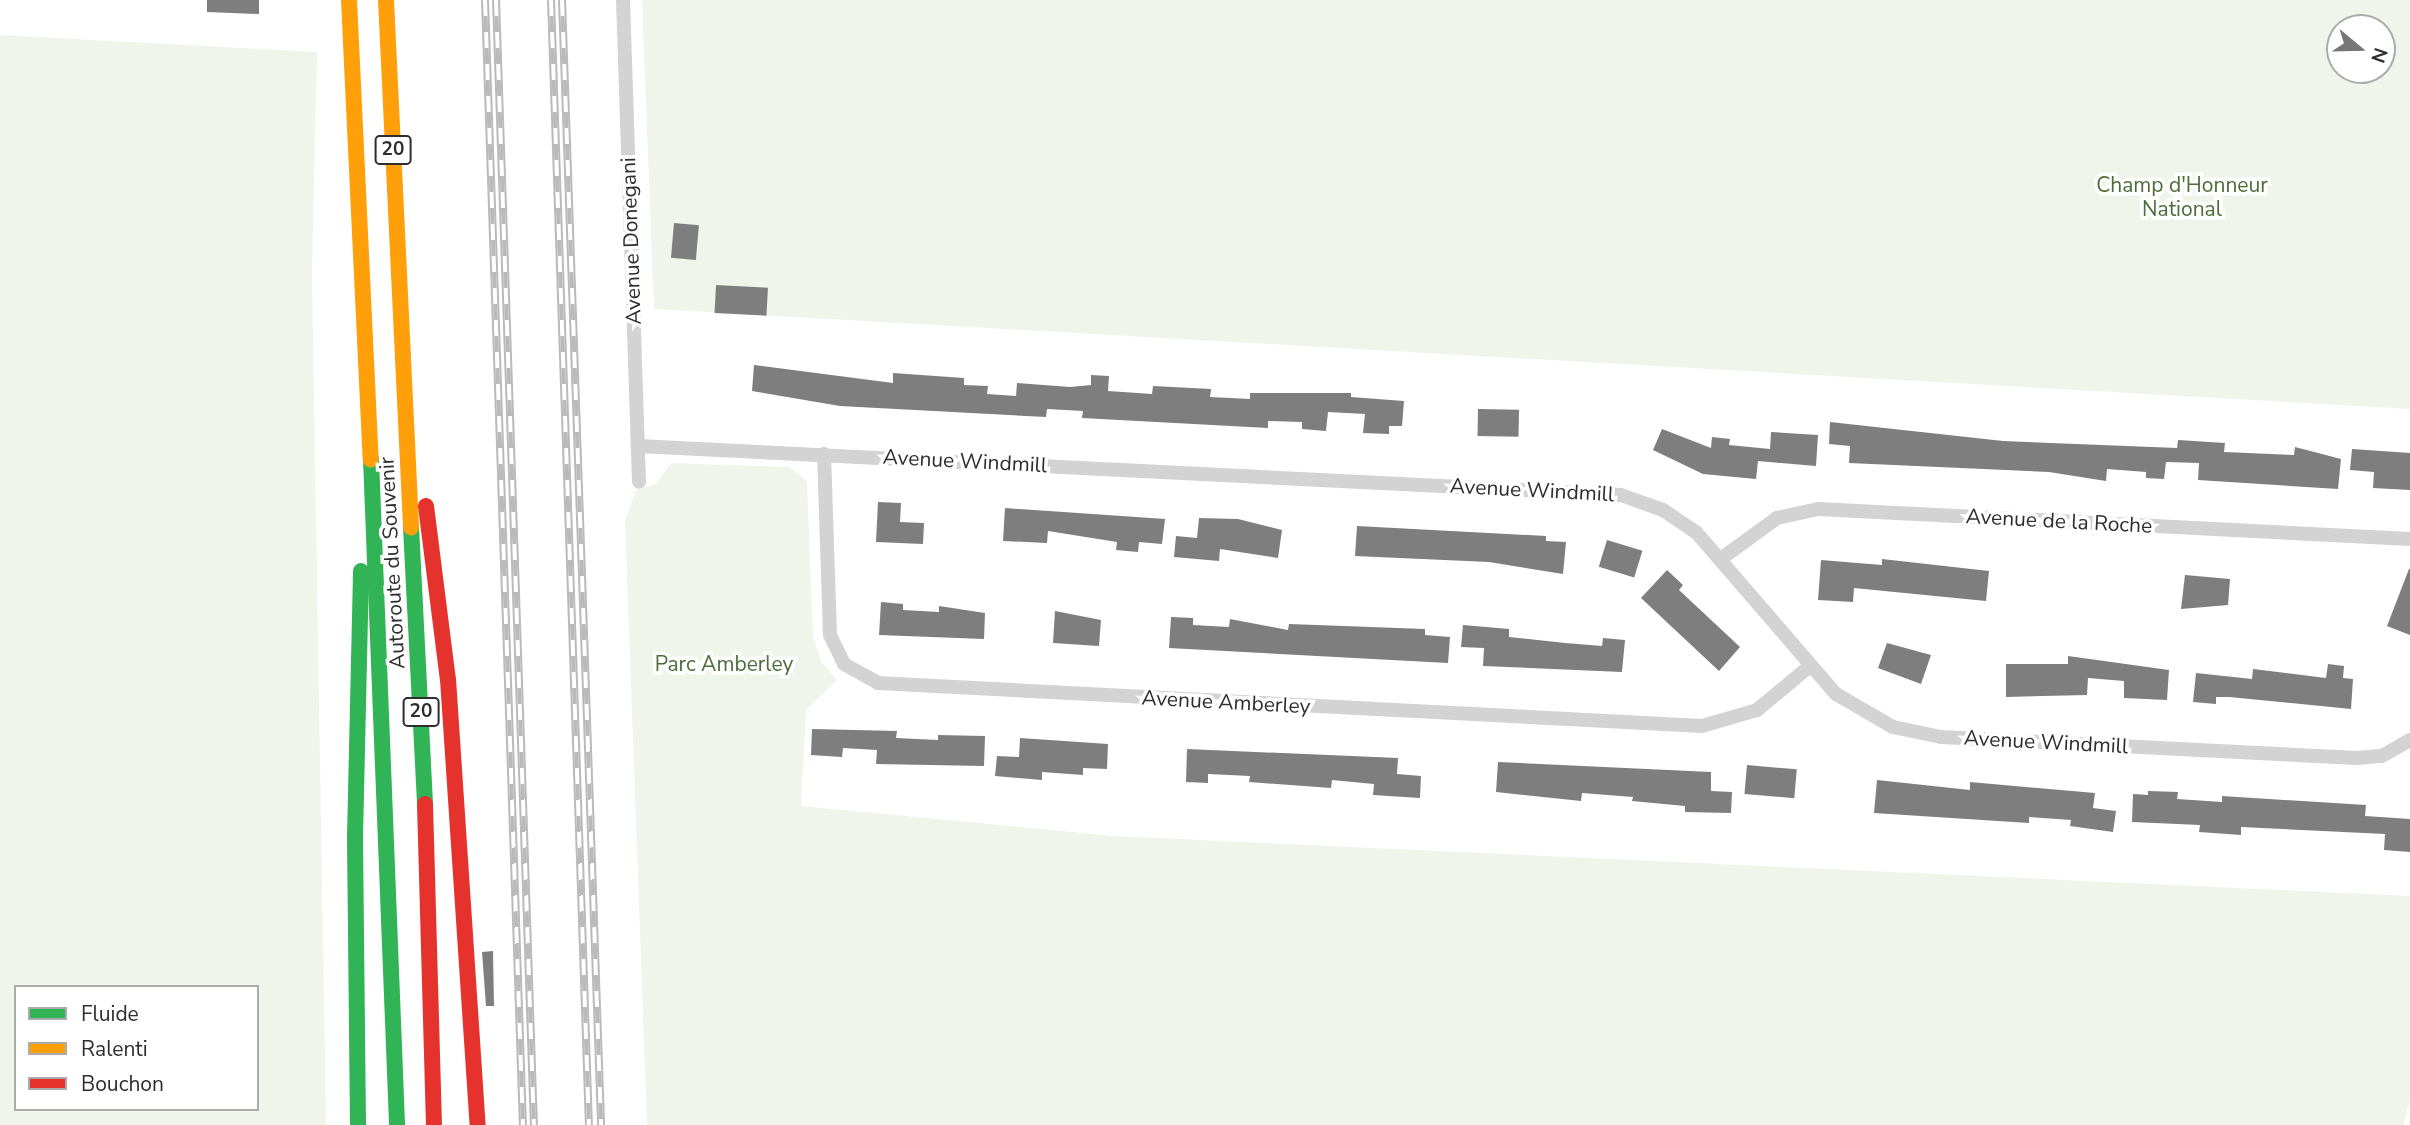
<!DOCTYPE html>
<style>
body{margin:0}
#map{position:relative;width:2410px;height:1125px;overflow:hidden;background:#fff;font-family:"Nunito Sans",sans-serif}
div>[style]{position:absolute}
.green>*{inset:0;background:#f0f5eb}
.building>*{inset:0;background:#7e7e7e;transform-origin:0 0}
.street>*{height:14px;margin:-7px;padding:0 7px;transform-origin:7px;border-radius:7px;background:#d3d3d3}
.fast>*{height:16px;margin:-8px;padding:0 8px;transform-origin:8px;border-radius:8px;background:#30b455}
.slow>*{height:16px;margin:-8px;padding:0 8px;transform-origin:8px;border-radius:8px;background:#ff9f0a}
.jam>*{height:16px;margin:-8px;padding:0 8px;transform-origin:8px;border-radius:8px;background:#e5322d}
.rail>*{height:8px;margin-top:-4px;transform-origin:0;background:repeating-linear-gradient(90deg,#fff 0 16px,#bababa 0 32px);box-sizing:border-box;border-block:2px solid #bababa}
span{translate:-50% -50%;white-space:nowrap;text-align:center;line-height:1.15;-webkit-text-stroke:7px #fff;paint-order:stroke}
.shield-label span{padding:2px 5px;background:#fff;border:2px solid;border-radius:5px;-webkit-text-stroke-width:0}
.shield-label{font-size:19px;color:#2e2e2e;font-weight:700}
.park-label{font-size:21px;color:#4c6d39}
.street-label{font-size:21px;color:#2e2e2e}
.legend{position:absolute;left:14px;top:985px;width:245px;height:126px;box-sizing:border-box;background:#fff;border:2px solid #ababab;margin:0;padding:9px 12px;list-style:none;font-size:21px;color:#2e2e2e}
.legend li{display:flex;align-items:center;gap:14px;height:35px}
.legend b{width:35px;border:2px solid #ababab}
.north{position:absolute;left:2326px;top:14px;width:70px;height:70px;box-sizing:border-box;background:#fff;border:2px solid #ababab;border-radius:50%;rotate:109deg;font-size:19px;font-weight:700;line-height:28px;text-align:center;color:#2e2e2e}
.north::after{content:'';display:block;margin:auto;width:24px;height:32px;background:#777;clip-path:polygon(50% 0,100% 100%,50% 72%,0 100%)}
</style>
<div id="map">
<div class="green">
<i style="clip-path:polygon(evenodd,642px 0,2410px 0,2410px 409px,654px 309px,642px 0,2340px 28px,2382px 28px,2382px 70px,2340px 70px,2340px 28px)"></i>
<i style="clip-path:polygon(evenodd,0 35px,317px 52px,312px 274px,326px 1125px,0 1125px,0 35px,16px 987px,257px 987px,257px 1109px,16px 1109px,16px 987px)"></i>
<i style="clip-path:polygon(671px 463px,789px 467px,807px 481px,813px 637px,821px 661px,837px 680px,806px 710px,801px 806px,1113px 836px,2410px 896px,2410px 1101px,2403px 1125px,647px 1125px,625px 520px,636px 490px,656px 484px)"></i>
</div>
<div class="building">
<i style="clip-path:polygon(207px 0,259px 0,259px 14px,207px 12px)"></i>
<i style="left:674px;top:223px;width:25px;height:35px;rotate:5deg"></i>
<i style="left:716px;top:285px;width:52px;height:28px;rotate:3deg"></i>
<i style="clip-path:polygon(754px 365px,893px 383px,893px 373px,964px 378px,964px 385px,988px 386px,987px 394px,1016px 396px,1017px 383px,1070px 387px,1091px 385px,1091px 375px,1109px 376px,1108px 391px,1152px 394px,1153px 386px,1211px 389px,1210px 397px,1250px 399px,1250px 393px,1351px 393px,1351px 397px,1404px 401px,1402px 426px,1389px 426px,1389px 434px,1363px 433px,1365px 414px,1328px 412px,1326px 431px,1302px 429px,1302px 422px,1268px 421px,1268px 428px,1082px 418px,1083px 411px,1047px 409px,1046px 417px,840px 406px,752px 391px)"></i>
<i style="left:1478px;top:409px;width:41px;height:27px;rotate:1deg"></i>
<i style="clip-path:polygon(1830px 422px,2003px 441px,2177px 448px,2178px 440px,2225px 443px,2224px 452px,2294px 455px,2295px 447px,2341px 459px,2338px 489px,2198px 480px,2199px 463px,2166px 462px,2164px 479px,2146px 478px,2146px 472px,2107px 469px,2106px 481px,2049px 472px,1849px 463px,1850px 446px,1829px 444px)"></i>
<i style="clip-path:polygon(1662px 429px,1711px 448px,1712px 437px,1730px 439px,1729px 445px,1770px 449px,1771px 432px,1818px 435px,1816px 466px,1758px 461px,1756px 479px,1703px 474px,1653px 450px)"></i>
<i style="clip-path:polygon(2352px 449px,2410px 453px,2410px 490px,2373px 488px,2374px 472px,2350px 470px)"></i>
<i style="clip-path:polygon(878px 502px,901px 503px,900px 522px,924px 523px,923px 544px,876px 542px)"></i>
<i style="clip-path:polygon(1005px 508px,1165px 519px,1162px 544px,1139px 542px,1138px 552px,1116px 550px,1117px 542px,1048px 531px,1047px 543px,1003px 541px)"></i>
<i style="clip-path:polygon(1199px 518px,1238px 519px,1282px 530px,1278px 558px,1220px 549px,1219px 561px,1174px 557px,1176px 536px,1197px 538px)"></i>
<i style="clip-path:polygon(1357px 526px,1546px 536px,1546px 541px,1566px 542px,1563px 574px,1489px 562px,1355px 556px)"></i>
<i style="left:1607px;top:540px;width:37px;height:28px;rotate:17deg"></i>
<i style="clip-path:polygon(1882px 559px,1989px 571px,1986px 601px,1854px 588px,1853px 602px,1818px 600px,1821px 560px,1882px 565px)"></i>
<i style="clip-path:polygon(2409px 569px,2410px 569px,2410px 635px,2387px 626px)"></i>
<i style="clip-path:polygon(1667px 570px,1683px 585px,1679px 590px,1740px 647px,1719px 671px,1641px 598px)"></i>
<i style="clip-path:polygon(2185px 575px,2230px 579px,2228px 605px,2181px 609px)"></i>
<i style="clip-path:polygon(881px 602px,903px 604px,903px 610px,939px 612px,939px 606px,985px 613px,984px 639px,879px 635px)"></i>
<i style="clip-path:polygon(1055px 611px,1101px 620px,1099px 646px,1053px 643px)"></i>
<i style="clip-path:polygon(1171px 617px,1193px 618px,1193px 625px,1229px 627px,1230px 619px,1288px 630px,1289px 624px,1425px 629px,1425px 635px,1450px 637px,1448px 663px,1169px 648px)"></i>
<i style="clip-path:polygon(1463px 625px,1509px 629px,1509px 637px,1565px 643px,1602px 646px,1603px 638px,1625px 640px,1622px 672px,1483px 666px,1484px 648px,1461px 647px)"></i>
<i style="clip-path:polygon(1887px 643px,1931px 655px,1921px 684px,1878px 668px)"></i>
<i style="clip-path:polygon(2068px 656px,2169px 670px,2167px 700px,2124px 698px,2124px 681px,2088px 678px,2087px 695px,2006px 697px,2006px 664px,2068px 664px)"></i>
<i style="clip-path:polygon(2328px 664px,2344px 666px,2343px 678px,2353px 679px,2351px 709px,2229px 697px,2216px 697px,2216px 704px,2193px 702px,2196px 673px,2252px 679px,2253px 669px,2326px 678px)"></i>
<i style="clip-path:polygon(812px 729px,897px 731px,896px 738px,938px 740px,938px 735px,985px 736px,984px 766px,876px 764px,877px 750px,843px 748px,842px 757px,811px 755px)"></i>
<i style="clip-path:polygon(1020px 738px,1108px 744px,1107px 769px,1083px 768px,1083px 775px,1042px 772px,1042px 780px,995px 776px,997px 756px,1019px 757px)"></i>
<i style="clip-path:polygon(1187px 749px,1398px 758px,1397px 774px,1421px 776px,1420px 798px,1373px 795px,1374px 784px,1332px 780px,1331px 788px,1249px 782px,1250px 776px,1208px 774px,1208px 783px,1186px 782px)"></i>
<i style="clip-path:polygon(1498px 762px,1711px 772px,1711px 791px,1732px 792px,1731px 813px,1685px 812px,1685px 806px,1632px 801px,1633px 797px,1582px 793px,1581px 801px,1496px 792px)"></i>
<i style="left:1747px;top:765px;width:50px;height:29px;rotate:5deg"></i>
<i style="clip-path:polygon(1877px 780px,1970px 790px,1970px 782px,2095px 793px,2093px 808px,2116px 811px,2113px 832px,2070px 826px,2071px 820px,2029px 817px,2029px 823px,1874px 813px)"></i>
<i style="clip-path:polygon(2148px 791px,2178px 792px,2177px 799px,2222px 802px,2222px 796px,2366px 805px,2365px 816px,2410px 819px,2410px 852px,2384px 850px,2385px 834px,2241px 827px,2241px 835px,2199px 832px,2200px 825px,2132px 822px,2133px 794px,2148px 795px)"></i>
<i style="clip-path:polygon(493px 951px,494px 1006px,486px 1006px,482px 952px)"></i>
</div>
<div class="street">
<i style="left:623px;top:0;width:482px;rotate:88.1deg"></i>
<i style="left:638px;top:446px;width:984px;rotate:2.85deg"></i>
<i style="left:1621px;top:495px;width:45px;rotate:19.7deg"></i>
<i style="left:1663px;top:510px;width:40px;rotate:34deg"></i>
<i style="left:1696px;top:532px;width:214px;rotate:49.2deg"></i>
<i style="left:1836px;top:694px;width:66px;rotate:30.1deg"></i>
<i style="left:1893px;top:727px;width:49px;rotate:11.8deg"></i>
<i style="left:1941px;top:737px;width:417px;rotate:2.9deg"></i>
<i style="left:2357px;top:758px;width:25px;rotate:-5deg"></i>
<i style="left:2382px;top:756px;width:32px;rotate:-30deg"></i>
<i style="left:824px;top:454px;width:181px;rotate:88.1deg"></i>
<i style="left:830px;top:635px;width:32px;rotate:64deg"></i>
<i style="left:844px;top:664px;width:39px;rotate:29deg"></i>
<i style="left:878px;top:683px;width:825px;rotate:2.99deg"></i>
<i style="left:1702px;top:726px;width:57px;rotate:-16.2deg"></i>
<i style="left:1757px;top:710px;width:69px;rotate:-39.7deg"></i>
<i style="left:1722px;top:558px;width:68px;rotate:-36deg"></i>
<i style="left:1777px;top:518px;width:42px;rotate:-12.4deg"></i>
<i style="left:1818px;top:509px;width:593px;rotate:2.9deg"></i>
</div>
<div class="fast">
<i style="left:371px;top:459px;width:667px;rotate:87.76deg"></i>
<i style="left:411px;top:527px;width:277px;rotate:87.1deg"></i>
<i style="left:358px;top:1125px;width:288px;rotate:-90.6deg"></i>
<i style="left:355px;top:837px;width:266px;rotate:-88.7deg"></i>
</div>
<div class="slow">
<i style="left:349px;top:0;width:460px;rotate:87.3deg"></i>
<i style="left:386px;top:0;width:528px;rotate:87.28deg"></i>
</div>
<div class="jam">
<i style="left:426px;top:506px;width:174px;rotate:82.8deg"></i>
<i style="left:448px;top:679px;width:447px;rotate:86.2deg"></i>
<i style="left:425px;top:804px;width:321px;rotate:88.4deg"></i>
</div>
<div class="rail">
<i style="left:485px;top:0;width:1126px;rotate:88.07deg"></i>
<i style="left:496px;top:0;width:1126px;rotate:88.07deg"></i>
<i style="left:551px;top:0;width:1126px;rotate:88.07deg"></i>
<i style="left:562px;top:0;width:1126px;rotate:88.01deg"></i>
</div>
<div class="shield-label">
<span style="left:393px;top:150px">20</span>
<span style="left:421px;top:712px">20</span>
</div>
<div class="park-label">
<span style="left:2182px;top:197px">Champ d'Honneur<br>National</span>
<span style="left:724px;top:664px">Parc Amberley</span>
</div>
<div class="street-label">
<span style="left:631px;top:241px;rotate:-92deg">Avenue Donegani</span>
<span style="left:965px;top:461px;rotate:3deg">Avenue Windmill</span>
<span style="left:1532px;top:490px;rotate:3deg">Avenue Windmill</span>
<span style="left:2059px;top:521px;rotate:3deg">Avenue de la Roche</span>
<span style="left:392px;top:563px;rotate:-93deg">Autoroute du Souvenir</span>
<span style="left:1226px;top:702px;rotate:3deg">Avenue Amberley</span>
<span style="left:2046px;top:742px;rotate:3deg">Avenue Windmill</span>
</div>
<ul class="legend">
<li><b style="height:9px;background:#30b455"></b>Fluide</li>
<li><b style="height:9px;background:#ff9f0a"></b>Ralenti</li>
<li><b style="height:9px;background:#e5322d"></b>Bouchon</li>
</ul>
<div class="north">N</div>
</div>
